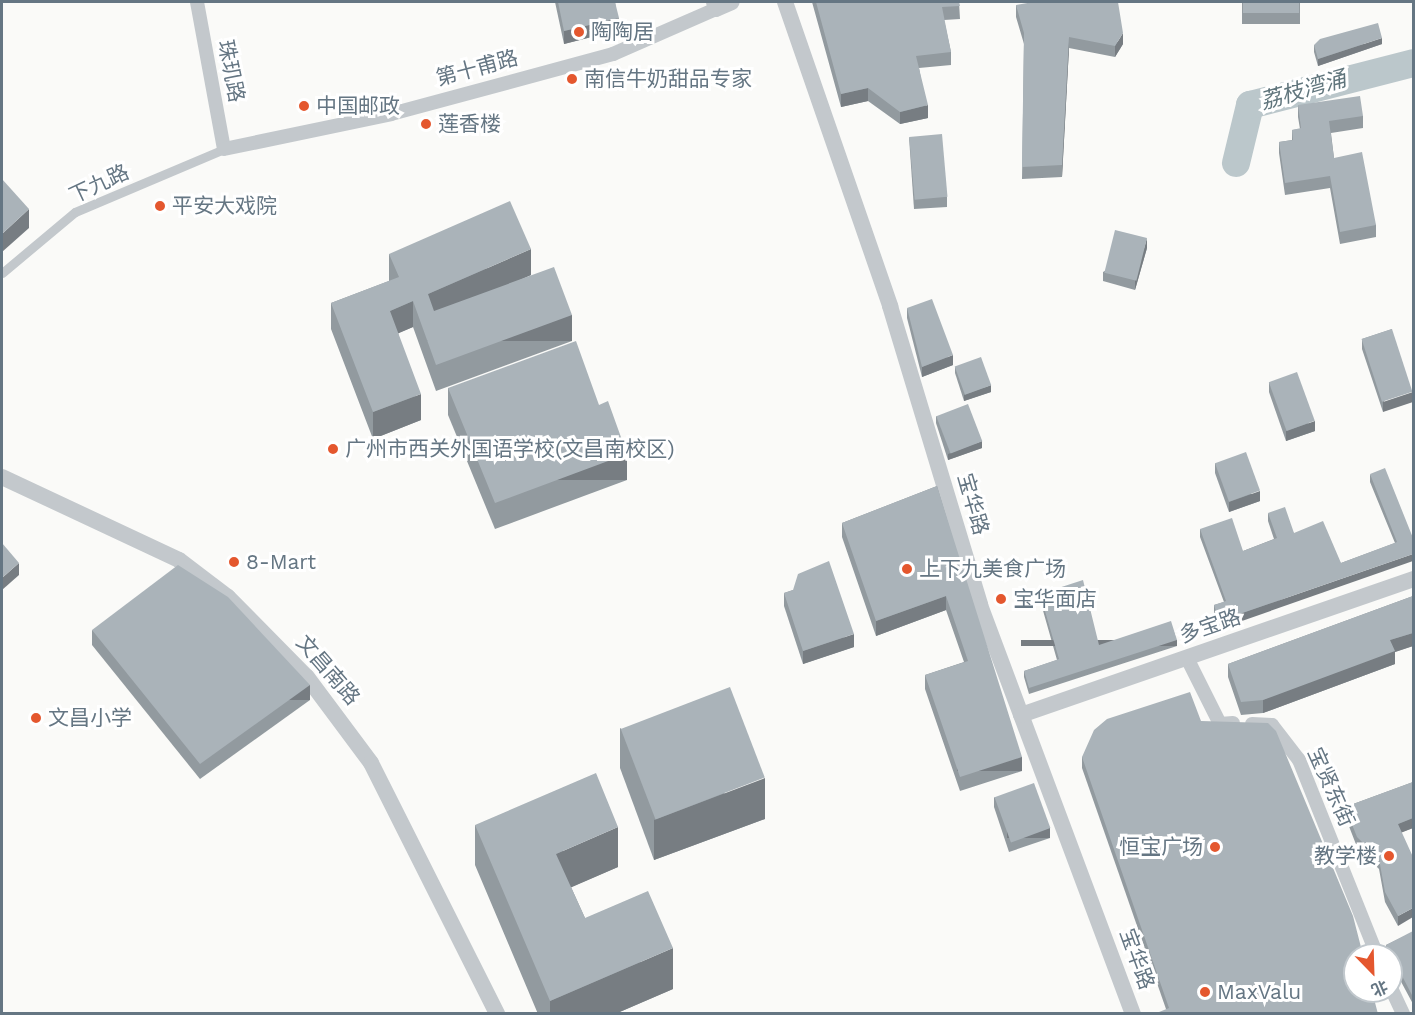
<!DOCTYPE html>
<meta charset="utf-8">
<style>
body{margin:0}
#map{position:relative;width:1415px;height:1015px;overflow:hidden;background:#fafaf8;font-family:"Work Sans","Noto Sans SC",sans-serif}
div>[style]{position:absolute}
.river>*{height:28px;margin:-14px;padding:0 14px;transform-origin:14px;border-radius:14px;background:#bbc7cb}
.pedestrian>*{height:9px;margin:-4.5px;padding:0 4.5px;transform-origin:4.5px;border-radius:4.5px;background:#c3c8cc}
.minor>*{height:14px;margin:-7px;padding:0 7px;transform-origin:7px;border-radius:7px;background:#c3c8cc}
.tertiary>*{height:16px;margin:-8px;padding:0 8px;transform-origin:8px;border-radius:8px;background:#c3c8cc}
.wall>*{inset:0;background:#929a9f;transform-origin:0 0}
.shaded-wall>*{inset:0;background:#777d82;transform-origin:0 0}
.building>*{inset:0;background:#aab3b9;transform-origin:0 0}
.dots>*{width:16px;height:16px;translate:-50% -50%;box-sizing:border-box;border:3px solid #fff;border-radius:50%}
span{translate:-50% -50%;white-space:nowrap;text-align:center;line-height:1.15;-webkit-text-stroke:6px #fff;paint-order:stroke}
.poi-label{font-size:21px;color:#657683}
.left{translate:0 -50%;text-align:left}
.right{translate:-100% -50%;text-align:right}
.street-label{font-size:21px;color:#657683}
.water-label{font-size:22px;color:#60757c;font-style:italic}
.frame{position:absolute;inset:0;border:3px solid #657683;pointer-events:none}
.north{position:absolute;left:1343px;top:943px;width:60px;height:60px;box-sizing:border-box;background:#fff;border:2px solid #c1c8cd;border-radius:50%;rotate:157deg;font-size:16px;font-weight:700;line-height:24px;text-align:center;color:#657683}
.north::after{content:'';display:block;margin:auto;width:21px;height:27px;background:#e4572e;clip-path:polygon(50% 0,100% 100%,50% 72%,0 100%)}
</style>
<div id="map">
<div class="river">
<i style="left:1236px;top:163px;width:60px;rotate:-76.4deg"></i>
<i style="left:1250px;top:105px;width:169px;rotate:-14.4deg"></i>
</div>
<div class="pedestrian">
<i style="left:2px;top:273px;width:95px;rotate:-39.9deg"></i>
<i style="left:75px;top:212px;width:162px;rotate:-22.9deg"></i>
</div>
<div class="minor">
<i style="left:197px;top:2px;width:149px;rotate:79.6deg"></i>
<i style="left:224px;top:149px;width:171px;rotate:-11.8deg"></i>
<i style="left:391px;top:114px;width:230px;rotate:-15.1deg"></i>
<i style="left:613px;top:54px;width:112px;rotate:-23.6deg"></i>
<i style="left:1187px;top:658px;width:74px;rotate:63.4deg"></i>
<i style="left:1220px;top:724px;width:13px;rotate:-4deg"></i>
<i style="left:1252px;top:724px;width:20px;rotate:3deg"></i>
<i style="left:1272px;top:725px;width:44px;rotate:52.4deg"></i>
<i style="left:1299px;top:760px;width:210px;rotate:68.2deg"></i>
<i style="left:1391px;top:988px;width:29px;rotate:65deg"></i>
</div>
<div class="tertiary">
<i style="left:714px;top:2px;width:7px;rotate:74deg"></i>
<i style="left:716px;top:9px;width:17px;rotate:-24deg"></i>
<i style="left:785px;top:2px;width:322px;rotate:70.9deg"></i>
<i style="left:890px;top:306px;width:312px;rotate:73.2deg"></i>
<i style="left:980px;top:605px;width:437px;rotate:69.5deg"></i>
<i style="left:2px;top:477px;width:195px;rotate:25.1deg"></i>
<i style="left:179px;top:560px;width:61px;rotate:37.1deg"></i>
<i style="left:228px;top:597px;width:112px;rotate:45.4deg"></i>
<i style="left:307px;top:677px;width:107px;rotate:53.3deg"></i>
<i style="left:371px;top:763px;width:281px;rotate:63.3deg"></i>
<i style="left:1021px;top:715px;width:416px;rotate:-19.1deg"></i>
</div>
<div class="wall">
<i style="clip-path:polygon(555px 2px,615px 2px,619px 30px,564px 44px)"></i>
<i style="clip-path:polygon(812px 2px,959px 2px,960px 19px,944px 20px,951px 52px,951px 65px,919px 68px,928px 118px,900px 124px,868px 101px,841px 107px)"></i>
<i style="left:1242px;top:2px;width:58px;height:22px"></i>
<i style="clip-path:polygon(1016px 5px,1123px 44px,1115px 57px,1069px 48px,1062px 177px,1022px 179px,1024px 44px,1016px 17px)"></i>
<i style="clip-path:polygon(1382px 44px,1318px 66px,1314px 52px,1314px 45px)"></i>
<i style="clip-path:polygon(1298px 105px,1363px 116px,1363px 128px,1331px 133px,1334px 158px,1376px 225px,1376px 237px,1340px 244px,1330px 188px,1285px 195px,1279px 153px,1279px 142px,1292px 140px,1292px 130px,1300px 129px,1298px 117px)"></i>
<i style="clip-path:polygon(909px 137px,947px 197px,947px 207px,914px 209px)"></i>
<i style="clip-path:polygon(1147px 248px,1135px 290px,1103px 281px,1103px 272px)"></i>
<i style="clip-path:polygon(389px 254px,531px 275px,518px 281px,572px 341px,436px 391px,413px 327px,398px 333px,421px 420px,373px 439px,331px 329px,331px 303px,389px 281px)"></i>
<i style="clip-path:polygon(907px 308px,953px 365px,922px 377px,907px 318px)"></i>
<i style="clip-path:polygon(1392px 329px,1383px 412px,1362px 349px,1362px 339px)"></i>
<i style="clip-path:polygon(955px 367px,991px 392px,964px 401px,955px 373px)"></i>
<i style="clip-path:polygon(1269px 382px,1315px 431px,1286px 441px,1269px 392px)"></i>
<i style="clip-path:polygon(448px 388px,599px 405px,627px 480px,495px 529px,448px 415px)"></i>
<i style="clip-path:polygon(936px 416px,982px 448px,948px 460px,936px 423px)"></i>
<i style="clip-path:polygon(1215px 463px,1260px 501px,1229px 512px,1215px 473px)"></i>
<i style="clip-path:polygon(1370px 474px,1413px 538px,1219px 629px,1214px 613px,1214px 605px,1224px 602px,1200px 537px,1200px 529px,1243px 551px,1274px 539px,1268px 521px,1268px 513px,1294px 533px,1341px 563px,1395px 543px,1370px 482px)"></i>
<i style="clip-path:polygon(937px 486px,1022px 771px,960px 791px,925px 689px,925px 675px,964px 662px,946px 610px,876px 636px,842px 537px,842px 523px)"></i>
<i style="clip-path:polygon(793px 590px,854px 647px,803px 664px,784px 606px,784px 593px)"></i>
<i style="clip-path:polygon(1040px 594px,1099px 645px,1177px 646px,1029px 694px,1024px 677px,1024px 671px,1057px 660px,1040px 600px)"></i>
<i style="clip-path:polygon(1413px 596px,1413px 646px,1395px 652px,1395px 664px,1263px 713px,1241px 715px,1228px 677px,1228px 664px)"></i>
<i style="clip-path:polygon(92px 630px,310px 700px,200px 779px,92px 645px)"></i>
<i style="clip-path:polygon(1201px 721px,1378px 1014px,1166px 1009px,1082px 768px,1082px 757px)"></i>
<i style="clip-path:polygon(620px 728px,765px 819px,654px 860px,620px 768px)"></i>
<i style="clip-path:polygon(1413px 782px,1413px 828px,1402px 832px,1398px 926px,1385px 902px,1379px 869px,1357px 847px,1345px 816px,1345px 807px)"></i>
<i style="clip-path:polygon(994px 797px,1050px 838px,1009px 852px,994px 807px)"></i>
<i style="clip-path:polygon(475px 825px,618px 867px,571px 887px,585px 918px,673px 989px,615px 1014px,538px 1014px,475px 865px)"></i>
<i style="clip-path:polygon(1413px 932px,1413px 1004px,1391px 963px,1391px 955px,1387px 955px,1386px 953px,1386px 945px)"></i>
</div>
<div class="shaded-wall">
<i style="clip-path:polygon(619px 18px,619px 30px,564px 44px,564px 31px)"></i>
<i style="clip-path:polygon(1123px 33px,1123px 44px,1115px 57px,1115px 46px)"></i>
<i style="clip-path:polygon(1069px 37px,1069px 48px,1062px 177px,1062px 165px)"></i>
<i style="clip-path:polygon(1382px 38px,1382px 44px,1318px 66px,1318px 59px)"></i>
<i style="clip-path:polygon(868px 88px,868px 101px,841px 107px,841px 94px)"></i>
<i style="clip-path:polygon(928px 105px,928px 118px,900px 124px,900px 112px)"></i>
<i style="clip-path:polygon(29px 209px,29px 228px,2px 252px,2px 234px)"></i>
<i style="clip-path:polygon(1147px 238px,1147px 248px,1135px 290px,1135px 280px)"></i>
<i style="clip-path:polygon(531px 249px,531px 275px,428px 320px,428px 294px)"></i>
<i style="clip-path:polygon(413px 301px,413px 327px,390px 337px,390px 311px)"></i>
<i style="left:572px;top:315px;width:26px;height:145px;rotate:90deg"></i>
<i style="clip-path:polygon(953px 355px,953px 365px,922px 377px,922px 367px)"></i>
<i style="clip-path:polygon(991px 385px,991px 392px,964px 401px,964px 395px)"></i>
<i style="clip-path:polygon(1413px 392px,1413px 402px,1383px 412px,1383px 402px)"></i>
<i style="clip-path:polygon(421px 394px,421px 420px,373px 439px,373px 412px)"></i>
<i style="clip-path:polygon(1315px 421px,1315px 431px,1286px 441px,1286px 431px)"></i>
<i style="clip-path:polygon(982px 441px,982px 448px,948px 460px,948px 454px)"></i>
<i style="left:627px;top:454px;width:26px;height:141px;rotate:90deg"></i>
<i style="clip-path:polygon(1260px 491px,1260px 501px,1229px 512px,1229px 502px)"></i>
<i style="clip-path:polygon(1413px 554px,1413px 561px,1219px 629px,1219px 621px)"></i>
<i style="clip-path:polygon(19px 563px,19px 575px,2px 590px,2px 578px)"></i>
<i style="clip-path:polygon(946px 596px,946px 610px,876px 636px,876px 621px)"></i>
<i style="clip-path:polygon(1413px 633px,1413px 646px,1395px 652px,1395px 664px,1263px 713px,1263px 700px,1390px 640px)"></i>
<i style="clip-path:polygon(854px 634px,854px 647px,803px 664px,803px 651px)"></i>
<i style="left:1177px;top:640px;width:6px;height:156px;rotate:90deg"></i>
<i style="left:310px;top:685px;width:15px;height:135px;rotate:90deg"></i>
<i style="left:1022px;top:757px;width:14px;height:65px;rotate:90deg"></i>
<i style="clip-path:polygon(765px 778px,765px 819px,654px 860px,654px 820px)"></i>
<i style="clip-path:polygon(1413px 818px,1413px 828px,1398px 834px,1398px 824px)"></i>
<i style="clip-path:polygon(618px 827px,618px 867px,556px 894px,556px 854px)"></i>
<i style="left:1050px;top:828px;width:10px;height:43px;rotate:90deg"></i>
<i style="clip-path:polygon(1413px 908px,1413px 917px,1398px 926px,1398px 916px)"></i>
<i style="clip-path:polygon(673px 948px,673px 989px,615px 1014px,550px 1014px,550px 1001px)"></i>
</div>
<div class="building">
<i style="clip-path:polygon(558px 2px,615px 2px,619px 18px,564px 31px)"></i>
<i style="clip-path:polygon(816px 2px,959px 2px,960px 6px,942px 7px,951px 52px,916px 56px,928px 105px,900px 112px,868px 88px,841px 94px)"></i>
<i style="clip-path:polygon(1033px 2px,1118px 2px,1123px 33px,1115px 46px,1069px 37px,1062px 165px,1022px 167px,1024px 33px,1016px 5px)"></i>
<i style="left:1243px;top:2px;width:56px;height:11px"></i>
<i style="clip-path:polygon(1378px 23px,1382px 38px,1318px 59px,1314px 45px,1320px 39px)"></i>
<i style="clip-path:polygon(1360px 96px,1363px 116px,1329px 121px,1334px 158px,1362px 152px,1376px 225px,1340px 232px,1330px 176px,1285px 183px,1279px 142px,1293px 140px,1292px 130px,1301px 128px,1298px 105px)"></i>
<i style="left:942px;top:134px;width:63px;height:33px;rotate:85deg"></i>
<i style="clip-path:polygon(2px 179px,29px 209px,2px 234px)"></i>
<i style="clip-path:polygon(510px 201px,531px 249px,428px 294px,434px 311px,554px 267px,572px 315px,436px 365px,413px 301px,390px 311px,421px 394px,373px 412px,331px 303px,399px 277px,389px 254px)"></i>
<i style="left:1115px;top:230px;width:33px;height:44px;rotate:14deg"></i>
<i style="clip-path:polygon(932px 299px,953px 355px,922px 367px,907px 308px)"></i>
<i style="left:1392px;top:329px;width:66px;height:32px;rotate:72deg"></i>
<i style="clip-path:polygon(576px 341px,599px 405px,608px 401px,627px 454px,495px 503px,448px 388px)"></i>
<i style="left:981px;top:357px;width:30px;height:28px;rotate:70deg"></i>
<i style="left:1297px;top:372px;width:52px;height:30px;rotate:70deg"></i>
<i style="left:968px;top:404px;width:40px;height:34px;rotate:69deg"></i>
<i style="left:1246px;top:452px;width:41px;height:33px;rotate:70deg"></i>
<i style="clip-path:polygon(1385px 468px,1413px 538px,1413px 554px,1219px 621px,1214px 605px,1226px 601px,1200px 529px,1232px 518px,1243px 551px,1277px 538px,1268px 513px,1285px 507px,1294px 533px,1323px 521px,1341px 563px,1397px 542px,1370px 474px)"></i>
<i style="clip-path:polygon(937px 486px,1022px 757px,960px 777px,925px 675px,968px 661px,946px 596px,876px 621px,842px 523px)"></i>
<i style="clip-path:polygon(2px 543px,19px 563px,2px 578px)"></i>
<i style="clip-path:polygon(829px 561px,854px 634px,803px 651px,784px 593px,793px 590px,798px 574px)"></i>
<i style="clip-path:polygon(178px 565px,228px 597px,310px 685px,200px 764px,92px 630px)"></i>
<i style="clip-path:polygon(1083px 580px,1099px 645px,1171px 621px,1177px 640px,1029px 688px,1024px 671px,1059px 659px,1040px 594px)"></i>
<i style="clip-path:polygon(1413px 596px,1413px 633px,1390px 640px,1395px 651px,1263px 700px,1241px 702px,1228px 664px)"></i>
<i style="left:730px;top:687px;width:97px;height:117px;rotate:69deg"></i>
<i style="clip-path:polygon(1190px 692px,1201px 721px,1268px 723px,1276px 731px,1353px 916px,1363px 955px,1355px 955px,1355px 991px,1372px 991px,1378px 1014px,1154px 1014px,1169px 1008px,1082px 757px,1094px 730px,1107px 719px)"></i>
<i style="clip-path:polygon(596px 773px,618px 827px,556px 854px,585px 918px,648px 891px,673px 948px,550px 1001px,475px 825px)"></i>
<i style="clip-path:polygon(1413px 782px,1413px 818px,1398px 824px,1413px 857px,1413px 908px,1398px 916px,1385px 892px,1379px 859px,1357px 837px,1345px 807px)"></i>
<i style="left:1034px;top:783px;width:48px;height:42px;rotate:70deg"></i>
<i style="clip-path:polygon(1413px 931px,1413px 997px,1386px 945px)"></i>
</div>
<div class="dots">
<i style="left:579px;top:32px;background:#e4572e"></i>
<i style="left:572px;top:79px;background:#e4572e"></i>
<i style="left:304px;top:106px;background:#e4572e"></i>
<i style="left:426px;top:124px;background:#e4572e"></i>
<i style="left:160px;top:206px;background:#e4572e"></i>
<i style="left:333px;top:449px;background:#e4572e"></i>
<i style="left:234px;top:562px;background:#e4572e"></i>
<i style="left:907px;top:569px;background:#e4572e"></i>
<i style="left:1001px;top:599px;background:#e4572e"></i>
<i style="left:36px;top:718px;background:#e4572e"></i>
<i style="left:1215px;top:847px;background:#e4572e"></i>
<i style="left:1389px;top:856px;background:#e4572e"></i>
<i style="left:1205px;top:992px;background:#e4572e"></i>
</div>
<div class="poi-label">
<span class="left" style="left:591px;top:32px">陶陶居</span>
<span class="left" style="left:584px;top:79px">南信牛奶甜品专家</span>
<span class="left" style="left:316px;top:106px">中国邮政</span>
<span class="left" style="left:438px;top:124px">莲香楼</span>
<span class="left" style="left:172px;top:206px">平安大戏院</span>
<span class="left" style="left:345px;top:449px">广州市西关外国语学校(文昌南校区)</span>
<span class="left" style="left:246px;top:562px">8-Mart</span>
<span class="left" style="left:919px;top:569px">上下九美食广场</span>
<span class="left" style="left:1013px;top:599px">宝华面店</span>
<span class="left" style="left:48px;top:718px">文昌小学</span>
<span class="right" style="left:1203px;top:847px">恒宝广场</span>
<span class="right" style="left:1377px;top:856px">教学楼</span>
<span class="left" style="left:1217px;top:992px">MaxValu</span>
</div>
<div class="street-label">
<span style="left:477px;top:68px;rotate:-15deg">第十甫路</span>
<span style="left:231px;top:71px;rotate:79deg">珠玑路</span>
<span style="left:99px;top:184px;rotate:-25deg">下九路</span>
<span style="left:973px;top:504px;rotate:74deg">宝华路</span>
<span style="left:1210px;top:626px;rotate:-19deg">多宝路</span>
<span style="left:328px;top:670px;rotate:49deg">文昌南路</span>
<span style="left:1331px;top:787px;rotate:66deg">宝贤东街</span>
<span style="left:1137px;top:959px;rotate:70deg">宝华路</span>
</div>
<div class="water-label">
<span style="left:1303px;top:90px;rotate:-16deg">荔枝湾涌</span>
</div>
<div class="frame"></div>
<div class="north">北</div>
</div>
